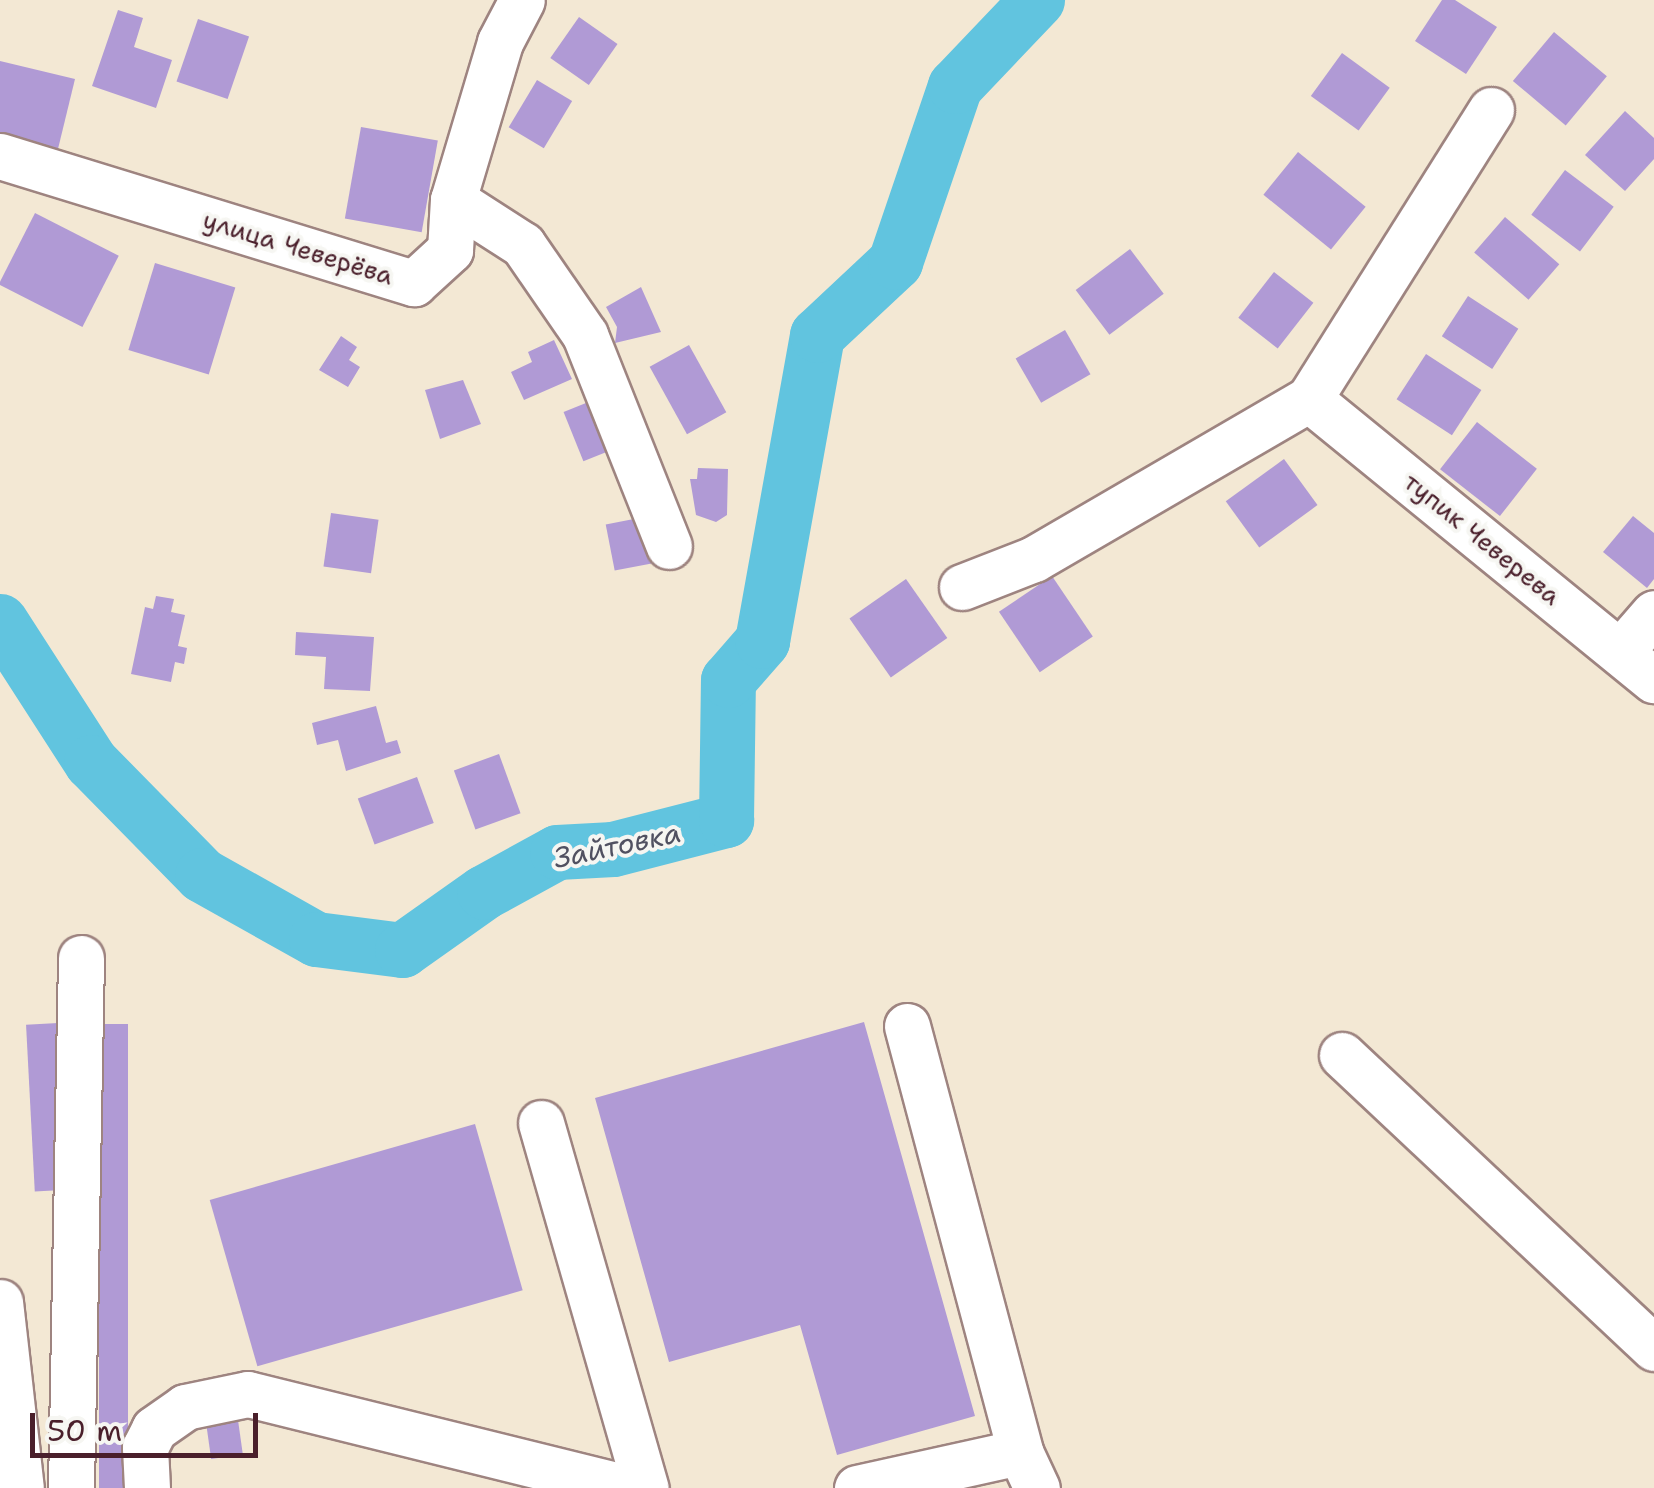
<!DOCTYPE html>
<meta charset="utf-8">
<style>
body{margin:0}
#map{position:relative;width:1654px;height:1488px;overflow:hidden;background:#f3e8d4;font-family:"Shantell Sans",sans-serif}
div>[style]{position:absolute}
.river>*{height:55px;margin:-27.5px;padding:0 27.5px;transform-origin:27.5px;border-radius:27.5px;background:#61c4df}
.building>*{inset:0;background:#b09ad5;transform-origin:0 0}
.roads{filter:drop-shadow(2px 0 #9e8480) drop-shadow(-2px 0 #9e8480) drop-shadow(0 2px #9e8480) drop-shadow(0 -2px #9e8480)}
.minor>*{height:45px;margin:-22.5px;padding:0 22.5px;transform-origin:22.5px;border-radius:22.5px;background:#fff}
span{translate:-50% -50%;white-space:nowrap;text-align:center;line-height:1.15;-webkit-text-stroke:8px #f6f6f2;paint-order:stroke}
.street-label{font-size:25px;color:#4a1f2b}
.water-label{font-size:28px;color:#515161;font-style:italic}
.scale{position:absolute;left:30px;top:1413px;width:228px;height:45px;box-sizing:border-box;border:5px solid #4a1f2b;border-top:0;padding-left:12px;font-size:30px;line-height:35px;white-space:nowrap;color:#4a1f2b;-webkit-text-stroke:8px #f6f6f2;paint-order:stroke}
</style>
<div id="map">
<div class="river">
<i style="left:0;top:621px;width:168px;rotate:57.2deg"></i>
<i style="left:91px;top:762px;width:158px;rotate:45.5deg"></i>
<i style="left:202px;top:875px;width:131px;rotate:29.3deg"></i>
<i style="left:316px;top:939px;width:87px;rotate:7.3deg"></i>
<i style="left:402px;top:950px;width:100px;rotate:-35.3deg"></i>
<i style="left:484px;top:892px;width:83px;rotate:-28.7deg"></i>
<i style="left:557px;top:852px;width:56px;rotate:-3.1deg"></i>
<i style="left:613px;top:849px;width:117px;rotate:-14.4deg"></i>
<i style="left:726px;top:820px;width:140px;rotate:-89.2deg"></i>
<i style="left:728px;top:680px;width:52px;rotate:-48.9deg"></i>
<i style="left:762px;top:641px;width:311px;rotate:-79.8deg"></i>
<i style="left:817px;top:335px;width:107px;rotate:-43.1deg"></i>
<i style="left:895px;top:262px;width:186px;rotate:-71.2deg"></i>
<i style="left:955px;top:86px;width:119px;rotate:-46.4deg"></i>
</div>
<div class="building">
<i style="clip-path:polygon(1442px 0,1455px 0,1497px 27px,1466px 74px,1415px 41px)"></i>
<i style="clip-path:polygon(118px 10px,143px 18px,134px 47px,172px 60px,156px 108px,92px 86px)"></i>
<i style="left:579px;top:17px;width:47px;height:50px;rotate:35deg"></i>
<i style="left:198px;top:19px;width:54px;height:66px;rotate:19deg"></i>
<i style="left:1554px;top:32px;width:69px;height:64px;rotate:40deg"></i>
<i style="left:1342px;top:53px;width:59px;height:53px;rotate:36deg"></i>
<i style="clip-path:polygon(0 61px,75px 79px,57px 153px,0 139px)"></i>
<i style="left:537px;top:80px;width:41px;height:55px;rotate:31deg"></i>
<i style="clip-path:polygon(1625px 111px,1654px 138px,1654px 159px,1625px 191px,1585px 155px)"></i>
<i style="left:361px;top:127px;width:78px;height:93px;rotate:10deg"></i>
<i style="left:1298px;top:152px;width:87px;height:55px;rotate:39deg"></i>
<i style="left:1565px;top:170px;width:61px;height:56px;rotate:37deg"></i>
<i style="left:35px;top:213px;width:94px;height:80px;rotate:27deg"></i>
<i style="left:1505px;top:217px;width:72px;height:47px;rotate:41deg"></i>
<i style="left:1130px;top:249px;width:56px;height:68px;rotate:53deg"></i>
<i style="left:155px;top:263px;width:84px;height:91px;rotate:17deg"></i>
<i style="left:1274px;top:272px;width:50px;height:58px;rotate:38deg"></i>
<i style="clip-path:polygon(641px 287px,661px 332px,615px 343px,617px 327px,606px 307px)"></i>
<i style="left:1468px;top:296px;width:60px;height:48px;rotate:33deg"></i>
<i style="left:1065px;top:330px;width:51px;height:57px;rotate:60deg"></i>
<i style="clip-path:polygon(341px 336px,357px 347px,349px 360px,360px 367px,348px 387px,319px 370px)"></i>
<i style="clip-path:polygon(554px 340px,572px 379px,524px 400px,511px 372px,532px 362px,528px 352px)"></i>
<i style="left:689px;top:345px;width:77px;height:45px;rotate:61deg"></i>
<i style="left:1426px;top:354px;width:66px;height:54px;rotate:33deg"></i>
<i style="clip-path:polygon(463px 380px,481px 424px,440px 439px,425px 390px)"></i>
<i style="left:596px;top:399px;width:53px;height:35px;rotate:68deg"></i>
<i style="left:1477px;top:422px;width:76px;height:60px;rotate:38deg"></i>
<i style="left:1284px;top:459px;width:57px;height:72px;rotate:54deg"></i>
<i style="clip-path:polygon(698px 468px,728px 469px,727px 515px,716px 522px,696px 515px,690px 479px,697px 479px)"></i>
<i style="left:331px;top:513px;width:48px;height:54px;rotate:8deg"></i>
<i style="clip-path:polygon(1633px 516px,1654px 533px,1654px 579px,1647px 588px,1603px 552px)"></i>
<i style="left:644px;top:517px;width:47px;height:39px;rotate:79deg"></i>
<i style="left:1052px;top:576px;width:73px;height:64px;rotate:56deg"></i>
<i style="left:906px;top:579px;width:72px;height:69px;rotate:55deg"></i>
<i style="clip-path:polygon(156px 596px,174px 599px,171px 612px,185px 615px,178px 646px,187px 648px,184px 664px,175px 662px,171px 682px,131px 674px,145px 607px,153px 609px)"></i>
<i style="clip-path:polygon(296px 632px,374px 637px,370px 691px,324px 689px,326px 657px,295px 655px)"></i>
<i style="clip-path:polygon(376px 706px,386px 743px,397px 740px,401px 753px,346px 771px,338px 740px,317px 745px,312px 723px)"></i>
<i style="left:499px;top:754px;width:63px;height:48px;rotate:70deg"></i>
<i style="left:417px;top:777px;width:49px;height:63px;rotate:70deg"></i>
<i style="clip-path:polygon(864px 1022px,975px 1416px,837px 1455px,800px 1325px,669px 1362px,595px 1098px)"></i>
<i style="left:58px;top:1023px;width:167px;height:32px;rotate:87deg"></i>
<i style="left:99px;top:1024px;width:29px;height:464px"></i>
<i style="left:475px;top:1124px;width:173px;height:276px;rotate:74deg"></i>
<i style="left:237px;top:1413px;width:42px;height:32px;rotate:82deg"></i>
</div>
<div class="roads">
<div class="minor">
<i style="left:1491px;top:110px;width:342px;rotate:122.2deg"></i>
<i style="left:1309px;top:399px;width:445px;rotate:39.2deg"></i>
<i style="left:0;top:156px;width:433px;rotate:17.1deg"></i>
<i style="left:414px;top:283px;width:49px;rotate:-42.5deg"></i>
<i style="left:450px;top:250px;width:50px;rotate:-86.6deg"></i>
<i style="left:453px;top:200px;width:165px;rotate:-73.4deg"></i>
<i style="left:500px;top:42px;width:47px;rotate:-62.4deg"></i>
<i style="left:453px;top:200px;width:83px;rotate:32.7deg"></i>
<i style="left:523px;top:245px;width:109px;rotate:55.4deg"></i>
<i style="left:585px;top:335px;width:227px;rotate:68.3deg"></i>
<i style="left:962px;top:587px;width:77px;rotate:-21.3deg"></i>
<i style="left:1034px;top:559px;width:318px;rotate:-30.2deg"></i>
<i style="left:1621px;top:651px;width:50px;rotate:-49deg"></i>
<i style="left:907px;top:1026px;width:441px;rotate:75.1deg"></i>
<i style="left:1020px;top:1452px;width:40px;rotate:65deg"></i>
<i style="left:1342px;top:1055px;width:428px;rotate:43.2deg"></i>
<i style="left:541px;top:1123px;width:380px;rotate:74deg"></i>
<i style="left:0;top:1302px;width:187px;rotate:83.6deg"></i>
<i style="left:71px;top:1488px;width:530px;rotate:-88.92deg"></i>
<i style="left:147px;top:1488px;width:41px;rotate:-92.8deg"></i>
<i style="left:145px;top:1447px;width:20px;rotate:-63deg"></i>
<i style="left:154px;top:1429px;width:38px;rotate:-35deg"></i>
<i style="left:185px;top:1407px;width:64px;rotate:-11.7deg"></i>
<i style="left:248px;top:1394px;width:392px;rotate:13.9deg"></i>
<i style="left:857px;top:1488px;width:167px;rotate:-12.5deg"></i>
</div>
</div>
<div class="street-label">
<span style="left:298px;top:248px;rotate:17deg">улица Чеверёва</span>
<span style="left:1482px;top:539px;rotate:39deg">тупик Чеверева</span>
</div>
<div class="water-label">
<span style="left:617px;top:845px;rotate:-12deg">Зайтовка</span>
</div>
<div class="scale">50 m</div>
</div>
